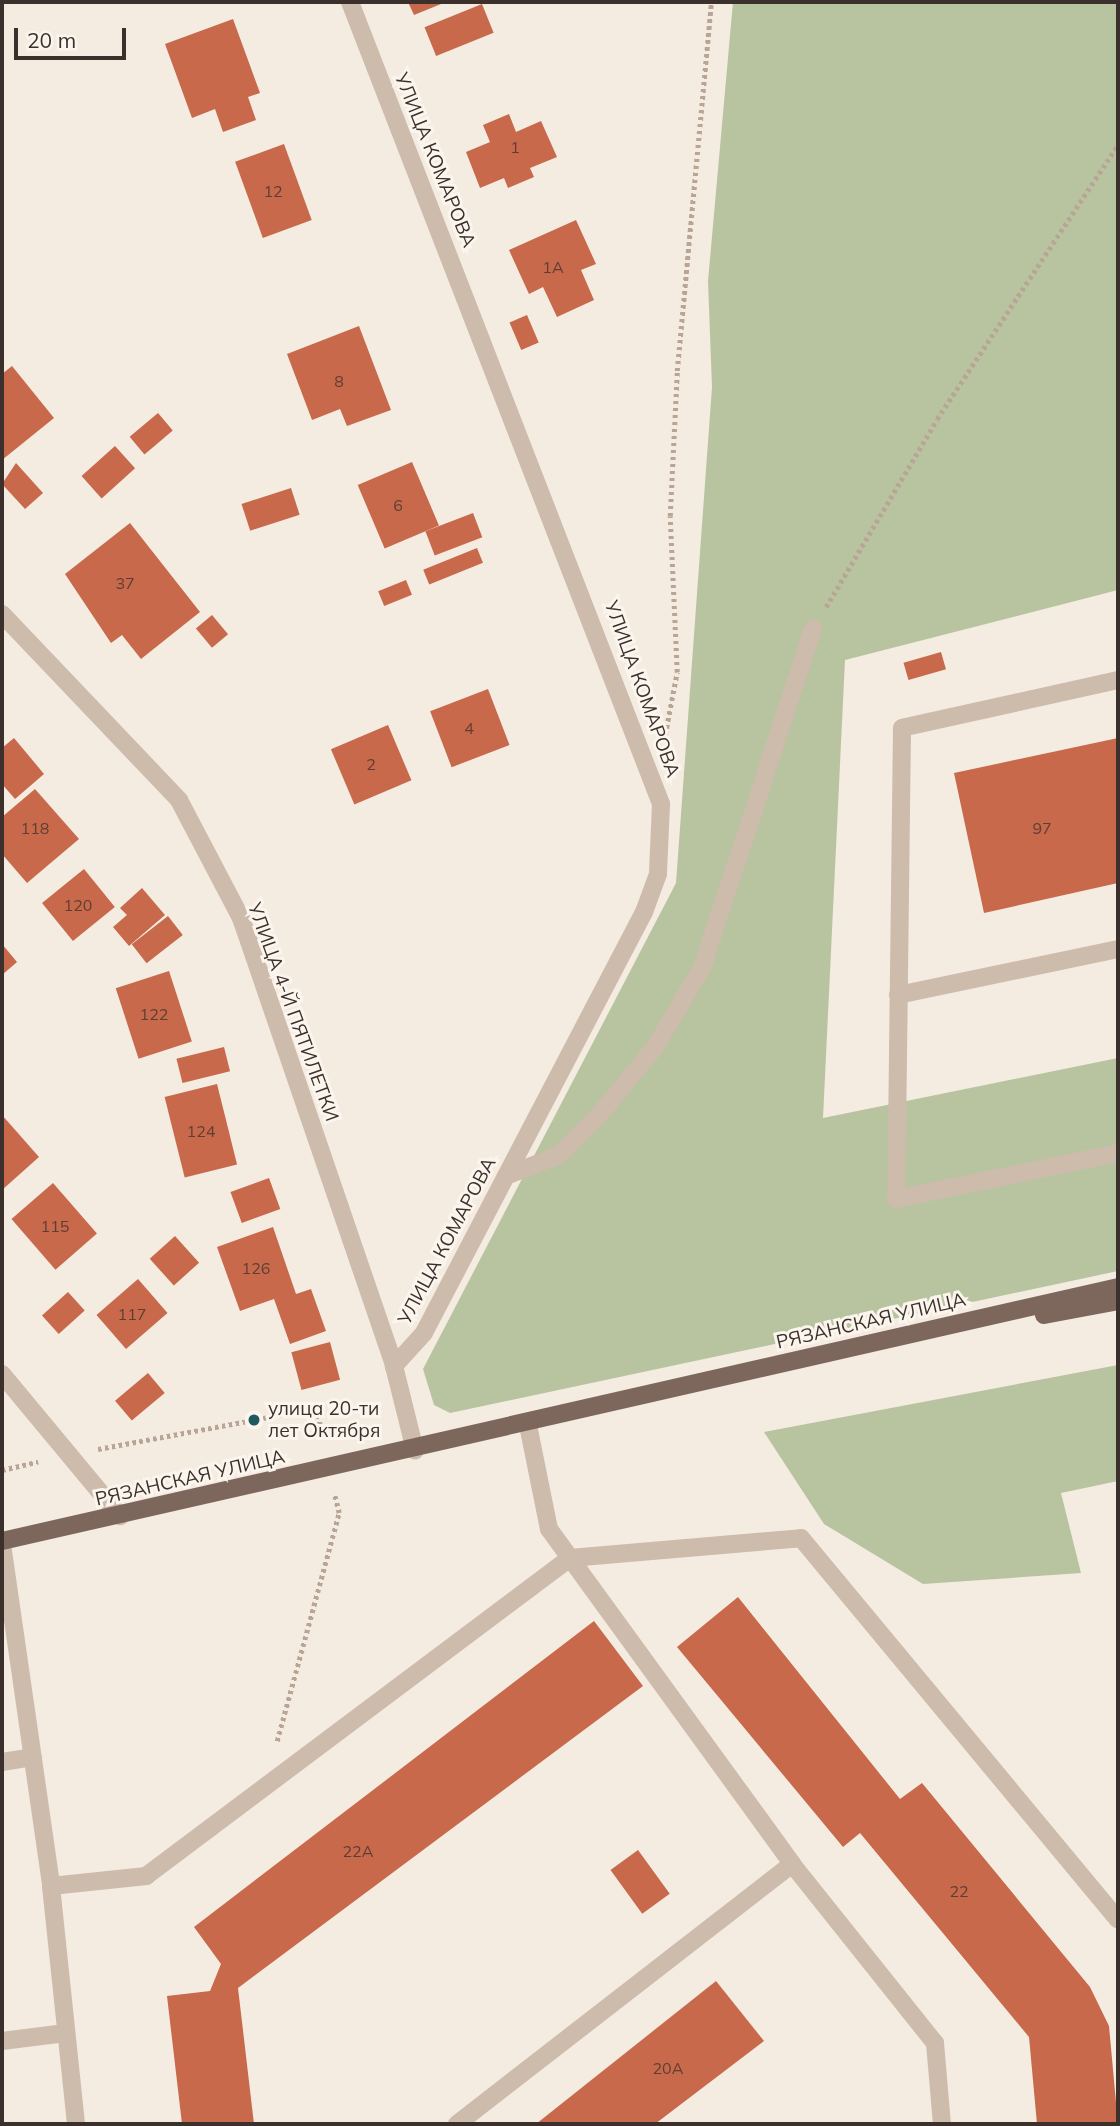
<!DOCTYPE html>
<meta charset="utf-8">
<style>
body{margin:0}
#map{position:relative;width:1120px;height:2126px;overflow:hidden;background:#f4ebe1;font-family:Mulish,sans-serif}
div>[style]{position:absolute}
.green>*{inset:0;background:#b8c4a0}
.building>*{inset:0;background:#c8694b;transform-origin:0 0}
.path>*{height:4.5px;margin-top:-2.25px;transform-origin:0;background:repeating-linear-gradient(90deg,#b9a596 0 3.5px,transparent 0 7px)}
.minor>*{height:18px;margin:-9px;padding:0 9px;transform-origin:9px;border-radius:9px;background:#cdbbac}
.major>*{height:18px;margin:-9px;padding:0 9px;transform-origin:9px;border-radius:9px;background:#7d675c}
.dots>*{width:19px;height:19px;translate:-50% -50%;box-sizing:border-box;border:4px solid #fbf5ee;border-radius:50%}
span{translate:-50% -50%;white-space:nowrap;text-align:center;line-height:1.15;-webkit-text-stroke:6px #fbf5ee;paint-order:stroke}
.number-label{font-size:16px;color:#5e3e33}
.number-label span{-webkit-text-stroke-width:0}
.street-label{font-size:19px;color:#3b302b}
.poi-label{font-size:19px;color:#3b302b}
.left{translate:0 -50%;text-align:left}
.frame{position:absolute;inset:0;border:4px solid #3b302b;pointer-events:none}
.scale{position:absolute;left:14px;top:28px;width:112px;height:32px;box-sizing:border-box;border:4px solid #3b302b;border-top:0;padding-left:9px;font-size:21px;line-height:24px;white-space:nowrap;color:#3b302b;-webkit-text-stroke:5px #fbf5ee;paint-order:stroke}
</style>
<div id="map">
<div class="green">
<i style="clip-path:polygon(733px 2px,1118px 2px,1118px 590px,845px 660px,823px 1118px,1118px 1058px,1118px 1271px,450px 1413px,434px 1405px,423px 1369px,676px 883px,712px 387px,708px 281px)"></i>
<i style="clip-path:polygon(1118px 1365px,1118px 1481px,1061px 1493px,1081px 1573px,923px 1584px,824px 1524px,764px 1432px)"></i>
</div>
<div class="building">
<i style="clip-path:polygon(408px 2px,446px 2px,414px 15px)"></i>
<i style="left:482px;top:4px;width:31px;height:62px;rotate:68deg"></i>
<i style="clip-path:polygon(233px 19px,260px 93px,248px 97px,256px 120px,223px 132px,215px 109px,192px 118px,165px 44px)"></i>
<i style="clip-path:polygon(509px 114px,516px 132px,541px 121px,557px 157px,530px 168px,534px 177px,508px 188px,504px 178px,480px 188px,466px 152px,490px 142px,483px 125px)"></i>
<i style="left:284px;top:144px;width:81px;height:52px;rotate:70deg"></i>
<i style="clip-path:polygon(576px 220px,596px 264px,581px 270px,594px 300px,557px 317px,543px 287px,529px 294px,509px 250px)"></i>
<i style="left:527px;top:315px;width:30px;height:19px;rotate:67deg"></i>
<i style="clip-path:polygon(359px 326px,391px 410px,347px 426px,340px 409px,312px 420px,287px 354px)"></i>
<i style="clip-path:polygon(12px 366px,54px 418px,2px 460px,2px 374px)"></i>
<i style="left:158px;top:413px;width:23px;height:37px;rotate:50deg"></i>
<i style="left:115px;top:446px;width:30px;height:45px;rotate:48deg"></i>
<i style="left:412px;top:462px;width:69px;height:59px;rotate:67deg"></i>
<i style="clip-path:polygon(16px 463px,43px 493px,25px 509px,2px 484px)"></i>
<i style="left:291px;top:488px;width:28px;height:52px;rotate:72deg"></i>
<i style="left:473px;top:513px;width:26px;height:51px;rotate:69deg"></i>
<i style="clip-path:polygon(130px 523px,200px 612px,141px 659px,122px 635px,111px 643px,65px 574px)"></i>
<i style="left:477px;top:548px;width:16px;height:58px;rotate:68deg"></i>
<i style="left:406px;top:580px;width:16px;height:30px;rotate:68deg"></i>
<i style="left:212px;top:615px;width:25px;height:21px;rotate:50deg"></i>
<i style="left:941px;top:652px;width:18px;height:39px;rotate:74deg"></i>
<i style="left:488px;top:689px;width:60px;height:62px;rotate:69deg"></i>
<i style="left:388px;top:725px;width:60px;height:62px;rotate:67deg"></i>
<i style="clip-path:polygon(14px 738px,44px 774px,15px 799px,2px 784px,2px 748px)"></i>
<i style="clip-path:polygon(1118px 738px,1118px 883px,984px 913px,954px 773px)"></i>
<i style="clip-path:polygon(35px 789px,79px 839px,27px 883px,2px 854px,2px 817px)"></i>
<i style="left:84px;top:869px;width:49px;height:54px;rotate:51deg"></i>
<i style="clip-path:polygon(142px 888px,165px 915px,129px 946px,113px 927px,127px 915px,120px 908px)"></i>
<i style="left:168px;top:916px;width:24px;height:46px;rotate:52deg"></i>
<i style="clip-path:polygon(2px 944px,17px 962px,2px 975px)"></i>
<i style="left:169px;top:971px;width:74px;height:56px;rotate:72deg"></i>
<i style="left:224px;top:1047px;width:25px;height:49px;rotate:76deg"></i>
<i style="left:217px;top:1084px;width:83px;height:54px;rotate:76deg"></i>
<i style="clip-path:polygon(2px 1115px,39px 1157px,2px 1190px)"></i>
<i style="left:269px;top:1178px;width:33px;height:41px;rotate:70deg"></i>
<i style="left:53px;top:1183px;width:67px;height:55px;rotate:49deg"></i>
<i style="clip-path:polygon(273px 1227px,296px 1294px,311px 1289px,326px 1331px,290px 1344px,274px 1299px,240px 1311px,217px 1247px)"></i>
<i style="left:175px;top:1236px;width:36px;height:34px;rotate:48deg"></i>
<i style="left:138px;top:1279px;width:45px;height:55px;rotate:49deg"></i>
<i style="left:68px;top:1292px;width:25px;height:35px;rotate:48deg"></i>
<i style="left:330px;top:1342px;width:39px;height:40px;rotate:75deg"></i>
<i style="left:148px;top:1373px;width:26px;height:43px;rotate:50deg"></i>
<i style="clip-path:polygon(738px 1597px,900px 1799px,922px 1783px,1090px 1987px,1109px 2026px,1118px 2124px,1037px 2124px,1029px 2037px,860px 1833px,843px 1847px,677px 1647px)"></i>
<i style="clip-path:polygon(594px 1621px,643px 1686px,238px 1988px,254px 2124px,182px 2124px,167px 1996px,210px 1991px,221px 1964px,194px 1927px)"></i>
<i style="left:638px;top:1850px;width:54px;height:34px;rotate:54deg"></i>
<i style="clip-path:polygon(716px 1981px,764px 2041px,655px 2124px,536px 2124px)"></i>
</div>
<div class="path">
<i style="left:826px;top:607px;width:218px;rotate:-59.4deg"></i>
<i style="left:937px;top:419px;width:328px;rotate:-56.6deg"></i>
<i style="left:665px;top:735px;width:64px;rotate:-79.2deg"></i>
<i style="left:677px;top:672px;width:156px;rotate:-92.6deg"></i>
<i style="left:670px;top:516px;width:145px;rotate:-87.2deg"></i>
<i style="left:677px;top:371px;width:371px;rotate:-84.7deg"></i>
<i style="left:98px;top:1449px;width:223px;rotate:-10.6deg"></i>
<i style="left:317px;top:1408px;width:33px;rotate:79deg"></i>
<i style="left:2px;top:1470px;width:37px;rotate:-13deg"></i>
<i style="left:277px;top:1741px;width:236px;rotate:-74.8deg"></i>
<i style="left:339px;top:1513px;width:21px;rotate:-104deg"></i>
</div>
<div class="minor">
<i style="left:350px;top:2px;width:860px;rotate:68.8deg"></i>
<i style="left:661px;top:804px;width:70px;rotate:92.5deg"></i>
<i style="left:658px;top:874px;width:40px;rotate:110.2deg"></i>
<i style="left:644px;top:912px;width:475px;rotate:117.6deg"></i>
<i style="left:424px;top:1333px;width:45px;rotate:132.3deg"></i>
<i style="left:2px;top:614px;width:257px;rotate:46.4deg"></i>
<i style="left:179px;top:800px;width:133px;rotate:62.3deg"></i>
<i style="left:241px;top:918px;width:473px;rotate:71.1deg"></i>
<i style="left:394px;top:1366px;width:87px;rotate:76deg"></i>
<i style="left:1118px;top:680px;width:221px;rotate:167.5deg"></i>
<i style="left:902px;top:728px;width:471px;rotate:90.7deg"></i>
<i style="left:896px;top:1199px;width:227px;rotate:-11.7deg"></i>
<i style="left:898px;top:995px;width:225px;rotate:-11.8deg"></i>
<i style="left:506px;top:1176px;width:57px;rotate:-21.6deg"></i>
<i style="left:559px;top:1155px;width:58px;rotate:-45deg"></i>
<i style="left:600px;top:1114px;width:87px;rotate:-50.6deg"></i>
<i style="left:655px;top:1047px;width:92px;rotate:-59.3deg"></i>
<i style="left:702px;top:968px;width:357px;rotate:-71.9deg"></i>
<i style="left:2px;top:1374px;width:185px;rotate:50.3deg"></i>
<i style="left:528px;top:1425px;width:106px;rotate:78.6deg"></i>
<i style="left:549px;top:1529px;width:414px;rotate:54deg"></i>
<i style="left:792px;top:1864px;width:229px;rotate:51.4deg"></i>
<i style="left:935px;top:2043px;width:81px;rotate:85.1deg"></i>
<i style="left:2px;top:1544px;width:345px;rotate:81.8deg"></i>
<i style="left:51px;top:1886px;width:239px;rotate:84deg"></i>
<i style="left:2px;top:1762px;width:31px;rotate:-9deg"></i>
<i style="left:51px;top:1886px;width:96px;rotate:-6deg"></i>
<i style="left:146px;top:1876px;width:530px;rotate:-36.87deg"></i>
<i style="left:570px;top:1558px;width:232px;rotate:-4.9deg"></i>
<i style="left:801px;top:1538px;width:496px;rotate:50.3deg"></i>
<i style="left:2px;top:2041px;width:64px;rotate:-7.2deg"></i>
<i style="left:457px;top:2124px;width:424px;rotate:-37.8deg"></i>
</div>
<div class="major">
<i style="left:1044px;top:1315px;width:75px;rotate:-10.7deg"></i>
<i style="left:2px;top:1541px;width:1145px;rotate:-12.82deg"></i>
</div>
<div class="dots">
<i style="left:254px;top:1420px;background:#1f5a5e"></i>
</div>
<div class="number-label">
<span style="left:515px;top:147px">1</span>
<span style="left:273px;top:191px">12</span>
<span style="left:553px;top:267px">1А</span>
<span style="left:339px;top:381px">8</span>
<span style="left:398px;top:505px">6</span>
<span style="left:125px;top:583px">37</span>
<span style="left:469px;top:728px">4</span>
<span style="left:371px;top:764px">2</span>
<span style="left:35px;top:828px">118</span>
<span style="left:1042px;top:828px">97</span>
<span style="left:78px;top:905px">120</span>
<span style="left:154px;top:1014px">122</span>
<span style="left:201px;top:1131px">124</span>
<span style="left:55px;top:1226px">115</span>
<span style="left:256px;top:1268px">126</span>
<span style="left:132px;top:1314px">117</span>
<span style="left:358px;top:1851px">22А</span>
<span style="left:959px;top:1891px">22</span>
<span style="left:668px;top:2068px">20А</span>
</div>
<div class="street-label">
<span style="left:435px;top:160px;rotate:68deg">УЛИЦА КОМАРОВА</span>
<span style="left:642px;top:689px;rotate:70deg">УЛИЦА КОМАРОВА</span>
<span style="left:293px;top:1012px;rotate:70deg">УЛИЦА 4-Й ПЯТИЛЕТКИ</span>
<span style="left:447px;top:1241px;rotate:-62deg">УЛИЦА КОМАРОВА</span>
<span style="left:871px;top:1321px;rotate:-13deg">РЯЗАНСКАЯ УЛИЦА</span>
<span style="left:190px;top:1478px;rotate:-13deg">РЯЗАНСКАЯ УЛИЦА</span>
</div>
<div class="poi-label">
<span class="left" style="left:268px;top:1420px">улица 20-ти<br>лет Октября</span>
</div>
<div class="frame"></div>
<div class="scale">20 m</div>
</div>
